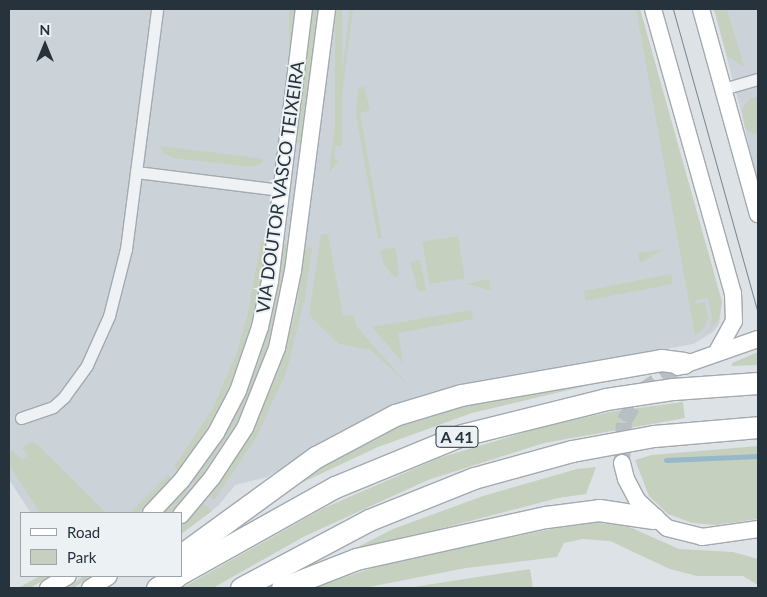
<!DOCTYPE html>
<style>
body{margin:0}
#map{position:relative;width:767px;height:597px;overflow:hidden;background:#dde2e6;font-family:Lato,sans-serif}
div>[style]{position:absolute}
.built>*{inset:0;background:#cbd2d8}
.green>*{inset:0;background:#c6d0be;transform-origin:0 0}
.stream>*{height:4.5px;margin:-2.25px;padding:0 2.25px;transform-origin:2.25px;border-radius:2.25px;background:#97b8c7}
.secondary-tunnel>*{height:16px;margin-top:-8px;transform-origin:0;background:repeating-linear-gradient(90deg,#b8bfc4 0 16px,transparent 0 24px)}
.roads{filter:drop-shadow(1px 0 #a2aab0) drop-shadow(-1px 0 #a2aab0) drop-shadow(0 1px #a2aab0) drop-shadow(0 -1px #a2aab0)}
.minor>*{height:11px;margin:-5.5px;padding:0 5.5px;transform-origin:5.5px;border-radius:5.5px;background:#eff2f5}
.secondary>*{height:16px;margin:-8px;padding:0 8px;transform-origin:8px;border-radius:8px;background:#fff}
.motorway>*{height:21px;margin:-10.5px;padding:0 10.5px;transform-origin:10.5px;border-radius:10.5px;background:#fff}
.tram>*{height:1px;margin:-0.5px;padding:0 0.5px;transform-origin:0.5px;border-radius:0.5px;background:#768590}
span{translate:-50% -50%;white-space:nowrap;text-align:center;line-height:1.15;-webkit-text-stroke:4px #ecf1f4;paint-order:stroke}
.shield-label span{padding:1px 4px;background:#ecf1f4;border:1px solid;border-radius:4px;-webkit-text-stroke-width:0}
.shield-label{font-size:16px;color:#26333d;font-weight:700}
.street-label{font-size:18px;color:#26333d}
.frame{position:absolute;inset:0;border:10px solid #26333d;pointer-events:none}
.legend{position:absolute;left:20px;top:512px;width:162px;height:65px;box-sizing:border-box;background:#ecf1f4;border:1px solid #9da5ab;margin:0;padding:6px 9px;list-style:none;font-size:15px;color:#26333d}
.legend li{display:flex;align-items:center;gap:10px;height:25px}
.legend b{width:25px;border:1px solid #9da5ab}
.north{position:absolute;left:20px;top:20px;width:50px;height:50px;-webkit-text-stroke:4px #ecf1f4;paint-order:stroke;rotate:0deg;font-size:14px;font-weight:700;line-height:20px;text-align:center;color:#26333d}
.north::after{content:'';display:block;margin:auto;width:18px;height:22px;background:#26333d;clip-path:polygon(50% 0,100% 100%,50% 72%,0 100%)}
</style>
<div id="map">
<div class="built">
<i style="clip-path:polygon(9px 9px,640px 9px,722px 302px,719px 324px,713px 332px,693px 344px,508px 378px,347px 429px,267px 477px,235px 485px,219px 505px,181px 534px,181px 513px,31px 513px,9px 480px)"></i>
<i style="clip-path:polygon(714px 9px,758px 9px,758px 185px,742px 115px)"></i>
</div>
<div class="green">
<i style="left:289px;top:9px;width:6px;height:131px"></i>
<i style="clip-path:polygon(312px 9px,318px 9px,301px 143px,296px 142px)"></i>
<i style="left:335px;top:9px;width:7px;height:137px"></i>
<i style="clip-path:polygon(350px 9px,353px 9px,334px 158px,339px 160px,329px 173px)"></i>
<i style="clip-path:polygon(636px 9px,640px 9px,722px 302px,719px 319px,709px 331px,702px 336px,711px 327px,712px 316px,708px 298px,695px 300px,696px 304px,705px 302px,708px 319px,704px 328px,695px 335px)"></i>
<i style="clip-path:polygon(714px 9px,727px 9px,744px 67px,727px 56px)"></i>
<i style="clip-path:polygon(364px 86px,370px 110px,360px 113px,382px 238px,378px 239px,356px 114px,358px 89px)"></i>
<i style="clip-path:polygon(758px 96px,758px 133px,753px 134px,745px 128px,742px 109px,750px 99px)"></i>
<i style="clip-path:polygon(160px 146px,241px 156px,263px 159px,261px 164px,252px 167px,173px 158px,163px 153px)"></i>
<i style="clip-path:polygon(321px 234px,328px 234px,343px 316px,353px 315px,357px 327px,409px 386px,371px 350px,339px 344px,309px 315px)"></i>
<i style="left:458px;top:236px;width:43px;height:36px;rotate:81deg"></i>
<i style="clip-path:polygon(261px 241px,266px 242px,260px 288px,242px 356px,218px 412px,178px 471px,174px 467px,212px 410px,236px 355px,247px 318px)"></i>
<i style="clip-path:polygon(283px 244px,288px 244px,282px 291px,267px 354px,236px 423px,195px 485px,192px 482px,229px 428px,258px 364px,273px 310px)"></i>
<i style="clip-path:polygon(305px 247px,312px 248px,305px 298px,287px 370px,256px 438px,214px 500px,209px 496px,252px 432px,279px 370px,297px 307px)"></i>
<i style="clip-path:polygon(395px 247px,399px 274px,395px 278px,384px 265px,380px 250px)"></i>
<i style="clip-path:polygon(664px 249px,640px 263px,638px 253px)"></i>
<i style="clip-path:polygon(420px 260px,426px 290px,418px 291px,410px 262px)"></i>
<i style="left:671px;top:274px;width:10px;height:89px;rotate:79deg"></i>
<i style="clip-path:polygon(489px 279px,491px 290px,466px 284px)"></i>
<i style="clip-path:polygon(471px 310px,473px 319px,398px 333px,403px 363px,372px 327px)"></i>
<i style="clip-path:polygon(758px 352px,758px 365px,732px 366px,732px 363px)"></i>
<i style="clip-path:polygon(627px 376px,472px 413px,378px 447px,282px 492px,301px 476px,418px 413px)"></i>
<i style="clip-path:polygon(683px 402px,685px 418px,544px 443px,428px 480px,305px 536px,213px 588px,182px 588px,324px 508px,439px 458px,549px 425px,615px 411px)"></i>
<i style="clip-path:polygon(33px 441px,50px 457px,106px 513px,40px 513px,9px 465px,9px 453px,12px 450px,22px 460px,28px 455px,22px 448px)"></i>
<i style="clip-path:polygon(758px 446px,758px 519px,716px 525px,692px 523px,668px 514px,649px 496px,635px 460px,652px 455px)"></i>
<i style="clip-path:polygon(596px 467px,586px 494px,558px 498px,344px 554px,393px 529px,483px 496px,577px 469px)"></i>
<i style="clip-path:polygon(168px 475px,172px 478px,160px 492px,138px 513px,130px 513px)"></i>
<i style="clip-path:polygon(186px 489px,189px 492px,180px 503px,170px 513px,164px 513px)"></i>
<i style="clip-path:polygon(203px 503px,212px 511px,181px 534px,181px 527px)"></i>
<i style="clip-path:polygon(584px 522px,625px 525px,679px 549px,733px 552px,758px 559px,758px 585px,743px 576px,697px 576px,670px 569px,610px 541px,582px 539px,564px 543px,557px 557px,466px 568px,364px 588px,311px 588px,388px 563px)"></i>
<i style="clip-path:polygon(530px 569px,533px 588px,407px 588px)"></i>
<i style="clip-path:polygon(40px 576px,51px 576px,30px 588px,18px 588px)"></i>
<i style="clip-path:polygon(84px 576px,93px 576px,73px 588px,65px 588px)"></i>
</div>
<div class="stream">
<i style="left:666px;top:460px;width:92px;rotate:-2.5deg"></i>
</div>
<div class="secondary-tunnel">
<i style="left:622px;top:463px;width:42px;rotate:-87.3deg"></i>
<i style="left:624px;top:421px;width:35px;rotate:-59deg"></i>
<i style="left:642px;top:391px;width:43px;rotate:-33.7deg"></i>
</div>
<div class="roads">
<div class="minor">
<i style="left:723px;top:89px;width:36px;rotate:-16deg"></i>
<i style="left:136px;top:172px;width:146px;rotate:7.1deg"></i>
<i style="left:21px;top:418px;width:34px;rotate:-19deg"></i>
<i style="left:53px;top:407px;width:15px;rotate:-42deg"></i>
<i style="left:64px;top:397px;width:39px;rotate:-54deg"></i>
<i style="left:87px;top:365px;width:54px;rotate:-65.8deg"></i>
<i style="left:109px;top:316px;width:69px;rotate:-75.8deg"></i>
<i style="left:126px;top:249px;width:242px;rotate:-82.6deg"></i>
</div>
<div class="secondary">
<i style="left:653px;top:9px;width:295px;rotate:74.3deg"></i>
<i style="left:733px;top:293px;width:28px;rotate:88deg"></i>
<i style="left:734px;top:321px;width:35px;rotate:119deg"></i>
<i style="left:701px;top:9px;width:213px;rotate:74.5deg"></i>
<i style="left:678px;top:367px;width:85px;rotate:-19.3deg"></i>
<i style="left:622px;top:463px;width:16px;rotate:76deg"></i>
<i style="left:626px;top:479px;width:24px;rotate:62deg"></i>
<i style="left:637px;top:500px;width:41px;rotate:43deg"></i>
<i style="left:667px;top:528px;width:36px;rotate:14deg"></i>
<i style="left:702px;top:537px;width:57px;rotate:-8.1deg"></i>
<i style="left:151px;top:513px;width:45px;rotate:-46.8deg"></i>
<i style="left:182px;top:480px;width:58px;rotate:-54.1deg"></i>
<i style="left:216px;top:433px;width:47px;rotate:-62.4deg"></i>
<i style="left:238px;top:391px;width:68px;rotate:-71deg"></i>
<i style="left:260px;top:327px;width:47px;rotate:-77.7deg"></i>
<i style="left:270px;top:281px;width:274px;rotate:-82.9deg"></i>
<i style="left:181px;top:515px;width:48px;rotate:-50deg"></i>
<i style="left:212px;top:478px;width:60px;rotate:-56.6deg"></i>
<i style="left:245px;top:428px;width:86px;rotate:-68.2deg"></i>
<i style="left:277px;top:348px;width:79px;rotate:-78.3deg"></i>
<i style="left:293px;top:271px;width:264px;rotate:-82.6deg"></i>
<i style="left:48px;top:588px;width:23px;rotate:-31deg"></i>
<i style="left:90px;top:588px;width:22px;rotate:-32deg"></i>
</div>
<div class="motorway">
<i style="left:181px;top:555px;width:167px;rotate:-36deg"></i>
<i style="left:316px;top:457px;width:89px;rotate:-28deg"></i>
<i style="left:395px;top:415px;width:69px;rotate:-16.9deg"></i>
<i style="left:461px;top:395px;width:203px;rotate:-9.9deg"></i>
<i style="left:661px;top:360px;width:23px;rotate:7deg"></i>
<i style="left:181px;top:573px;width:176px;rotate:-29.2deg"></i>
<i style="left:335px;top:487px;width:137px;rotate:-22.3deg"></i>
<i style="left:462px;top:435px;width:148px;rotate:-14deg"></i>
<i style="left:606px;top:399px;width:68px;rotate:-8.5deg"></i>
<i style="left:673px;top:389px;width:85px;rotate:-4deg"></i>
<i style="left:157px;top:588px;width:23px;rotate:-31deg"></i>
<i style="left:241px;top:588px;width:145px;rotate:-28deg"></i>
<i style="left:369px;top:520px;width:113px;rotate:-21.8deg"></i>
<i style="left:474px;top:478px;width:102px;rotate:-15.4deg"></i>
<i style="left:572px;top:451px;width:83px;rotate:-10.4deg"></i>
<i style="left:654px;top:436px;width:104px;rotate:-4.9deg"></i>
<i style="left:282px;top:588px;width:79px;rotate:-21.4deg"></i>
<i style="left:356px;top:559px;width:195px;rotate:-12.5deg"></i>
<i style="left:546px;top:517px;width:53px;rotate:-7.5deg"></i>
<i style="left:599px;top:510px;width:55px;rotate:8.4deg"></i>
</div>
</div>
<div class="tram">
<i style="left:673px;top:9px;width:317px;rotate:74.4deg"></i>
</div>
<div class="shield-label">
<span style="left:457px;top:437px">A 41</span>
</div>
<div class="street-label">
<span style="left:280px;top:187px;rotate:-82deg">VIA DOUTOR VASCO TEIXEIRA</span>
</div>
<div class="frame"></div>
<ul class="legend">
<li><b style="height:6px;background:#fff"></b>Road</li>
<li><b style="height:14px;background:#c6d0be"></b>Park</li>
</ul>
<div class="north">N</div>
</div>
